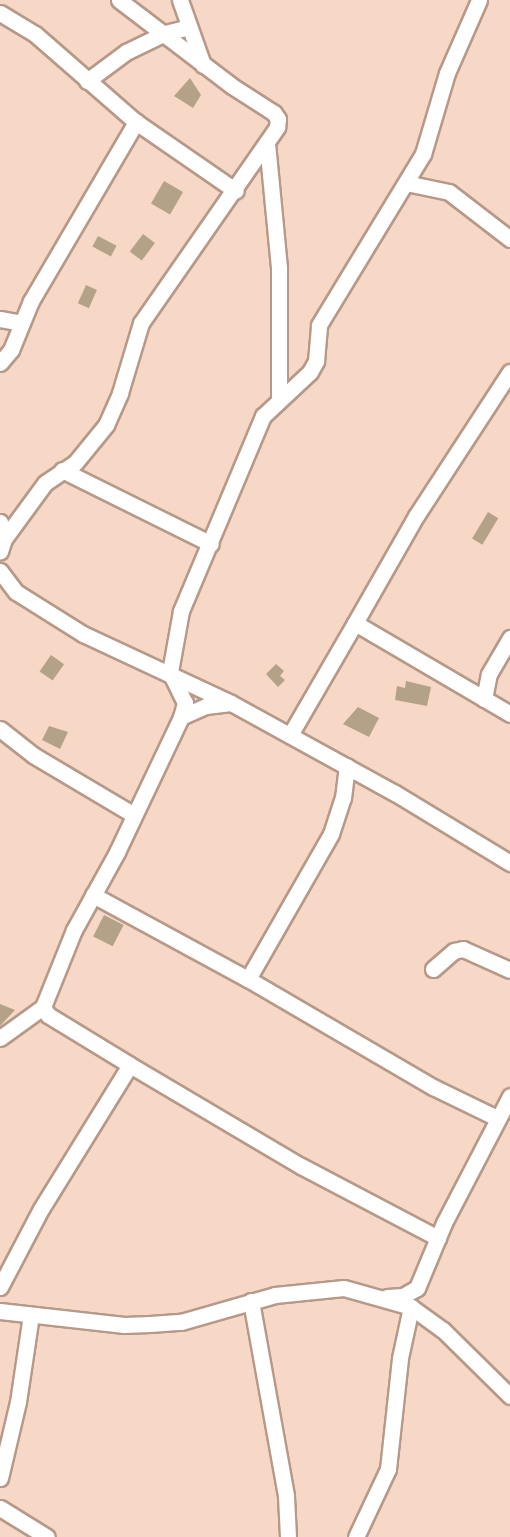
<!DOCTYPE html>
<style>
body{margin:0}
#map{position:relative;width:510px;height:1537px;overflow:hidden;background:#f7d8c6;font-family:Commissioner,sans-serif}
div>[style]{position:absolute}
.building>*{inset:0;background:#b4a288;transform-origin:0 0}
.roads{filter:drop-shadow(2px 0 #b69988) drop-shadow(-2px 0 #b69988) drop-shadow(0 2px #b69988) drop-shadow(0 -2px #b69988)}
.minor>*{height:15px;margin:-7.5px;padding:0 7.5px;transform-origin:7.5px;border-radius:7.5px;background:#fff}
span{translate:-50% -50%;white-space:nowrap;text-align:center;line-height:1.15;-webkit-text-stroke:4.5px #f7d8c6;paint-order:stroke}
</style>
<div id="map">
<div class="building">
<i style="clip-path:polygon(190px 78px,201px 95px,193px 108px,174px 96px)"></i>
<i style="left:164px;top:181px;width:22px;height:26px;rotate:30deg"></i>
<i style="left:143px;top:234px;width:15px;height:22px;rotate:37deg"></i>
<i style="left:98px;top:236px;width:21px;height:12px;rotate:28deg"></i>
<i style="left:86px;top:285px;width:12px;height:20px;rotate:24deg"></i>
<i style="left:488px;top:512px;width:12px;height:31px;rotate:31deg"></i>
<i style="left:51px;top:655px;width:16px;height:20px;rotate:35deg"></i>
<i style="clip-path:polygon(276px 664px,284px 671px,280px 676px,285px 680px,278px 687px,266px 674px)"></i>
<i style="clip-path:polygon(406px 681px,431px 687px,427px 706px,395px 700px,397px 686px,405px 688px)"></i>
<i style="clip-path:polygon(358px 707px,379px 718px,369px 737px,343px 724px)"></i>
<i style="clip-path:polygon(49px 726px,68px 732px,60px 749px,42px 740px)"></i>
<i style="left:104px;top:915px;width:22px;height:24px;rotate:27deg"></i>
<i style="clip-path:polygon(0 1004px,15px 1010px,0 1026px)"></i>
</div>
<div class="roads">
<div class="minor">
<i style="left:180px;top:0;width:69px;rotate:70.5deg"></i>
<i style="left:0;top:13px;width:41px;rotate:31deg"></i>
<i style="left:35px;top:34px;width:134px;rotate:41.1deg"></i>
<i style="left:136px;top:122px;width:121px;rotate:34.6deg"></i>
<i style="left:87px;top:81px;width:49px;rotate:-36.6deg"></i>
<i style="left:126px;top:52px;width:43px;rotate:-26deg"></i>
<i style="left:165px;top:33px;width:25px;rotate:-14deg"></i>
<i style="left:267px;top:143px;width:126px;rotate:84.5deg"></i>
<i style="left:279px;top:268px;width:128px;rotate:90deg"></i>
<i style="left:406px;top:183px;width:44px;rotate:11.8deg"></i>
<i style="left:449px;top:192px;width:77px;rotate:37.6deg"></i>
<i style="left:0;top:319px;width:22px;rotate:10deg"></i>
<i style="left:0;top:363px;width:17px;rotate:-50deg"></i>
<i style="left:11px;top:350px;width:53px;rotate:-67.8deg"></i>
<i style="left:31px;top:301px;width:208px;rotate:-59.6deg"></i>
<i style="left:62px;top:470px;width:166px;rotate:26.4deg"></i>
<i style="left:0;top:522px;width:17px;rotate:77deg"></i>
<i style="left:4px;top:539px;width:13px;rotate:108deg"></i>
<i style="left:4px;top:539px;width:69px;rotate:-53.8deg"></i>
<i style="left:45px;top:483px;width:36px;rotate:-34deg"></i>
<i style="left:75px;top:463px;width:49px;rotate:-50.8deg"></i>
<i style="left:106px;top:425px;width:35px;rotate:-66deg"></i>
<i style="left:120px;top:393px;width:73px;rotate:-73.3deg"></i>
<i style="left:141px;top:323px;width:239px;rotate:-55.2deg"></i>
<i style="left:277px;top:127px;width:8px;rotate:-83deg"></i>
<i style="left:278px;top:119px;width:7px;rotate:-124deg"></i>
<i style="left:274px;top:113px;width:50px;rotate:-147.3deg"></i>
<i style="left:232px;top:86px;width:142px;rotate:-142.7deg"></i>
<i style="left:0;top:571px;width:26px;rotate:53deg"></i>
<i style="left:16px;top:592px;width:79px;rotate:32.1deg"></i>
<i style="left:83px;top:634px;width:163px;rotate:25deg"></i>
<i style="left:231px;top:703px;width:187px;rotate:28.8deg"></i>
<i style="left:395px;top:793px;width:135px;rotate:31.3deg"></i>
<i style="left:355px;top:623px;width:123px;rotate:-60.3deg"></i>
<i style="left:416px;top:516px;width:172px;rotate:-56.9deg"></i>
<i style="left:484px;top:699px;width:25px;rotate:-79deg"></i>
<i style="left:489px;top:674px;width:42px;rotate:-59.7deg"></i>
<i style="left:181px;top:717px;width:27px;rotate:-24deg"></i>
<i style="left:206px;top:706px;width:25px;rotate:-7deg"></i>
<i style="left:0;top:729px;width:42px;rotate:38.2deg"></i>
<i style="left:33px;top:755px;width:117px;rotate:30.7deg"></i>
<i style="left:290px;top:735px;width:129px;rotate:-59.9deg"></i>
<i style="left:355px;top:623px;width:180px;rotate:30.4deg"></i>
<i style="left:93px;top:895px;width:176px;rotate:28.5deg"></i>
<i style="left:248px;top:979px;width:214px;rotate:30.3deg"></i>
<i style="left:433px;top:1087px;width:71px;rotate:25.8deg"></i>
<i style="left:433px;top:969px;width:28px;rotate:-41deg"></i>
<i style="left:454px;top:951px;width:9px;rotate:-13deg"></i>
<i style="left:463px;top:949px;width:51px;rotate:24.1deg"></i>
<i style="left:248px;top:979px;width:167px;rotate:-60.2deg"></i>
<i style="left:331px;top:834px;width:38px;rotate:-72deg"></i>
<i style="left:343px;top:798px;width:32px;rotate:-83deg"></i>
<i style="left:0;top:1038px;width:53px;rotate:-35.8deg"></i>
<i style="left:43px;top:1007px;width:83px;rotate:-68.1deg"></i>
<i style="left:74px;top:930px;width:89px;rotate:-61.1deg"></i>
<i style="left:117px;top:852px;width:149px;rotate:-64.6deg"></i>
<i style="left:181px;top:717px;width:15px;rotate:-74deg"></i>
<i style="left:185px;top:703px;width:34px;rotate:-116deg"></i>
<i style="left:170px;top:672px;width:62px;rotate:-79.8deg"></i>
<i style="left:181px;top:611px;width:212px;rotate:-67.2deg"></i>
<i style="left:263px;top:416px;width:64px;rotate:-43.1deg"></i>
<i style="left:310px;top:372px;width:13px;rotate:-61deg"></i>
<i style="left:316px;top:361px;width:36px;rotate:-85deg"></i>
<i style="left:319px;top:325px;width:200px;rotate:-58.7deg"></i>
<i style="left:423px;top:154px;width:84px;rotate:-73.5deg"></i>
<i style="left:447px;top:73px;width:80px;rotate:-66.3deg"></i>
<i style="left:130px;top:1065px;width:199px;rotate:30.6deg"></i>
<i style="left:301px;top:1166px;width:155px;rotate:27.7deg"></i>
<i style="left:0;top:1287px;width:88px;rotate:-62.3deg"></i>
<i style="left:41px;top:1209px;width:169px;rotate:-58.3deg"></i>
<i style="left:130px;top:1065px;width:96px;rotate:-148.6deg"></i>
<i style="left:48px;top:1015px;width:9px;rotate:-122deg"></i>
<i style="left:387px;top:1297px;width:16px;rotate:-4deg"></i>
<i style="left:403px;top:1296px;width:16px;rotate:-30deg"></i>
<i style="left:417px;top:1288px;width:70px;rotate:-67.4deg"></i>
<i style="left:444px;top:1223px;width:143px;rotate:-62.5deg"></i>
<i style="left:251px;top:1301px;width:198px;rotate:79.8deg"></i>
<i style="left:286px;top:1496px;width:41px;rotate:87.2deg"></i>
<i style="left:0;top:1311px;width:125px;rotate:6.4deg"></i>
<i style="left:124px;top:1325px;width:26px;rotate:-2deg"></i>
<i style="left:150px;top:1324px;width:31px;rotate:-4deg"></i>
<i style="left:181px;top:1322px;width:98px;rotate:-16deg"></i>
<i style="left:275px;top:1295px;width:69px;rotate:-5.8deg"></i>
<i style="left:344px;top:1288px;width:70px;rotate:15.8deg"></i>
<i style="left:411px;top:1307px;width:39px;rotate:36deg"></i>
<i style="left:443px;top:1330px;width:94px;rotate:44.6deg"></i>
<i style="left:0;top:1478px;width:78px;rotate:-76.7deg"></i>
<i style="left:18px;top:1402px;width:88px;rotate:-81.5deg"></i>
<i style="left:0;top:1508px;width:55px;rotate:31.7deg"></i>
<i style="left:356px;top:1537px;width:75px;rotate:-64.8deg"></i>
<i style="left:388px;top:1469px;width:112px;rotate:-83.8deg"></i>
<i style="left:400px;top:1358px;width:52px;rotate:-77.8deg"></i>
</div>
</div>
</div>
